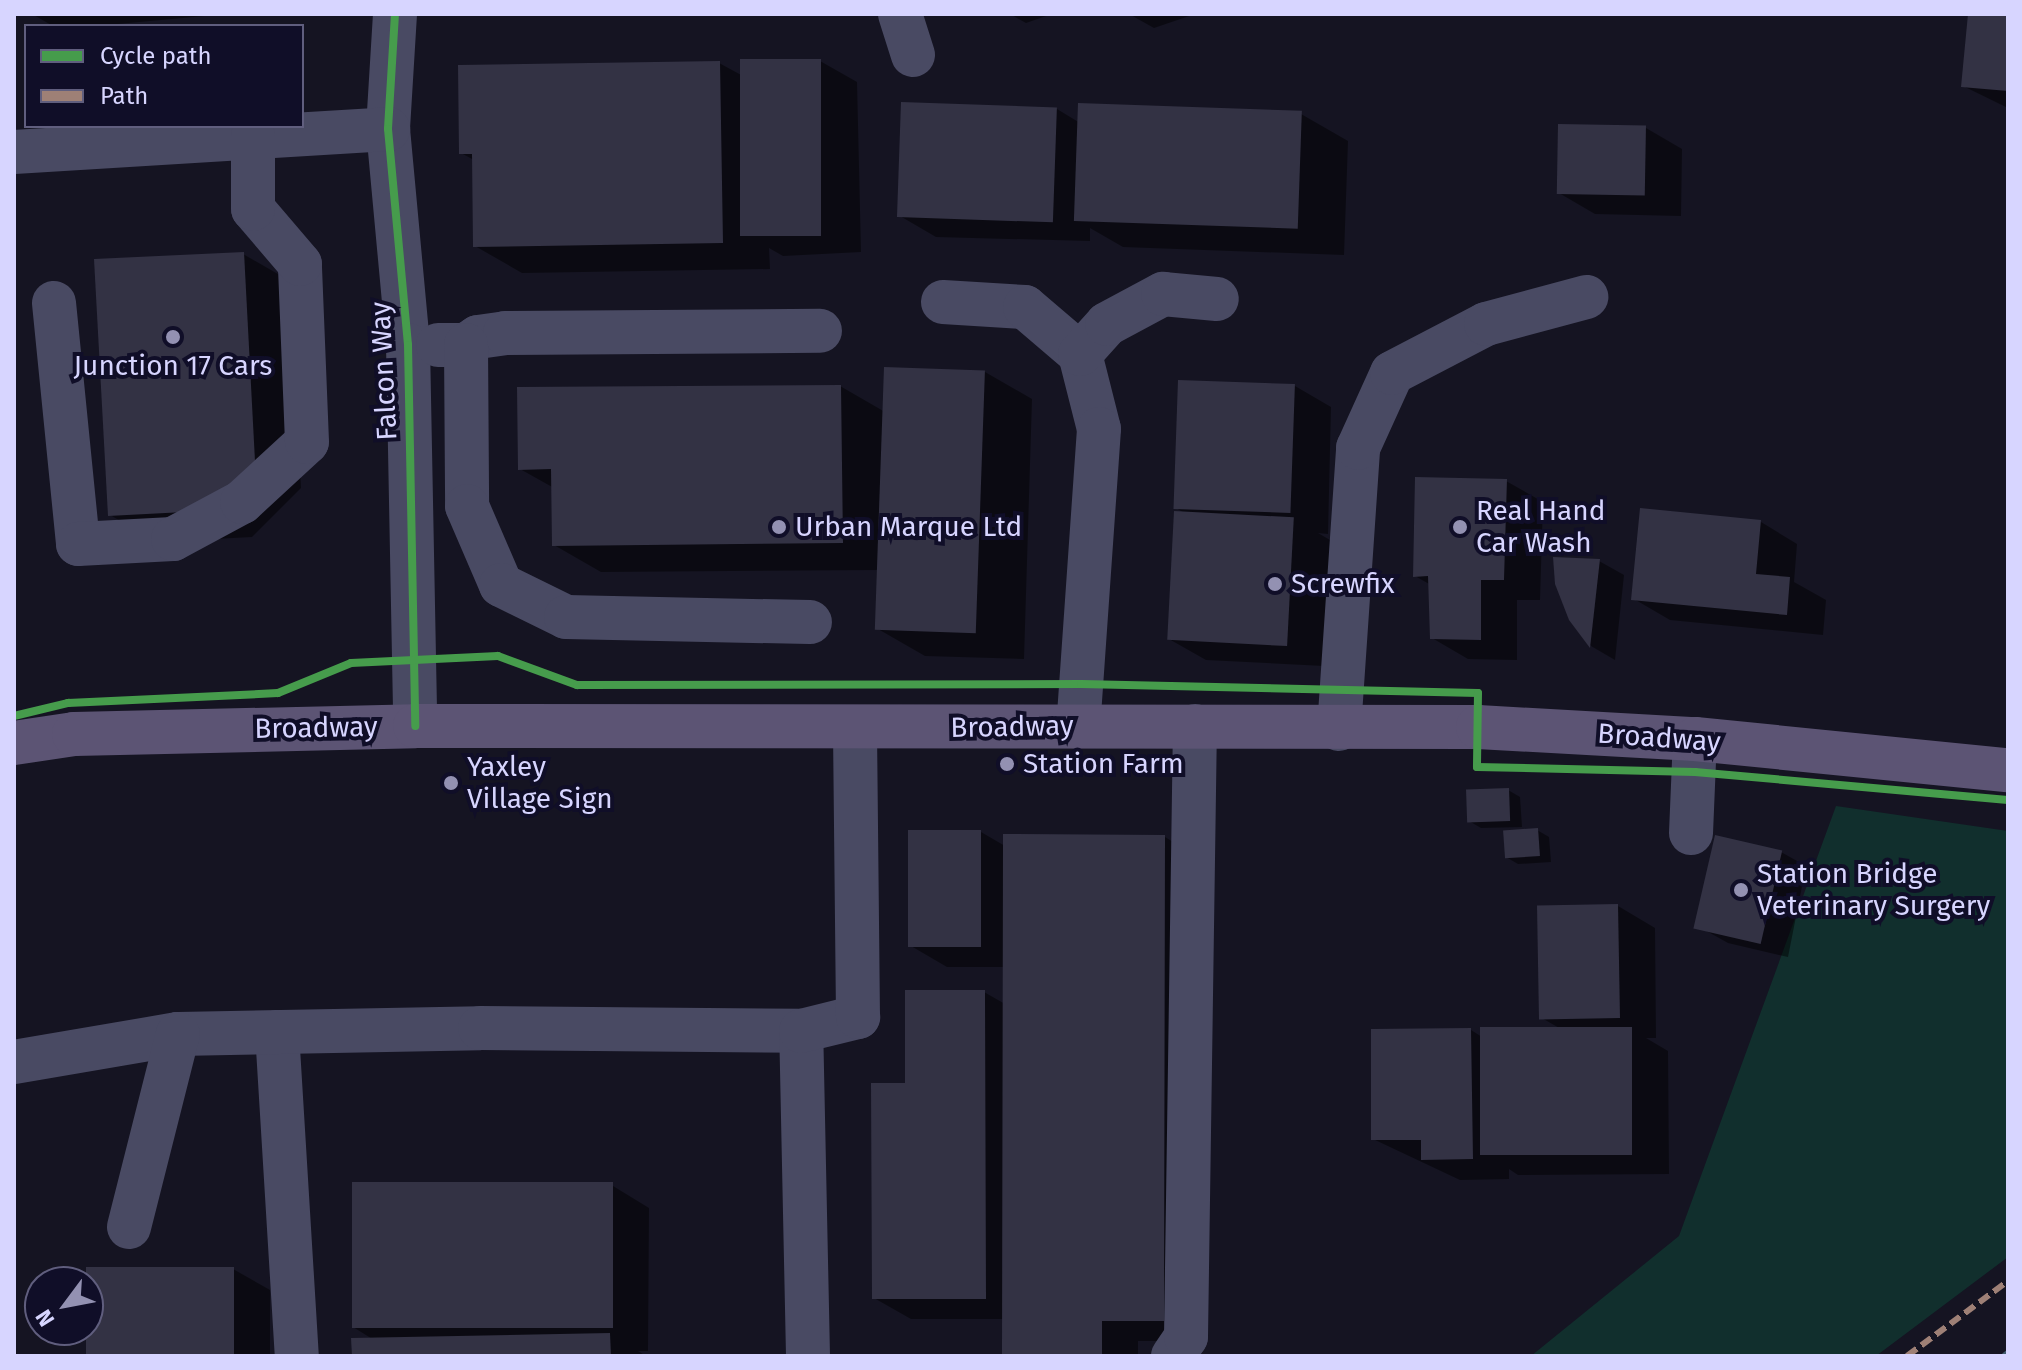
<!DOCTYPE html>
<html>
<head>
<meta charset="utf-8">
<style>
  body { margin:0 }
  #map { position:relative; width:2022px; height:1370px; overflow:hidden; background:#151422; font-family:"Fira Sans",sans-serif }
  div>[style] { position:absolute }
  .green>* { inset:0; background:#112f2d }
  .shadow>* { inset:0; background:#0007 }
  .building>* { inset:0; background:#333244; transform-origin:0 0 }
  .minor>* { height:44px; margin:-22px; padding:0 22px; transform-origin:22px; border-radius:22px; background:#494a63 }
  .major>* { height:44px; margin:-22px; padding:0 22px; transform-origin:22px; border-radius:22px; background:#5c5474 }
  .rail>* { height:6px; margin-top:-3px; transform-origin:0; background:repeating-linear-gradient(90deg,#415b6c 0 12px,transparent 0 22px) }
  .quiet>* { height:6px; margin-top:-3px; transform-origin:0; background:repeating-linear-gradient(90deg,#9e8076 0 12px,transparent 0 18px) }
  .cycleway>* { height:8px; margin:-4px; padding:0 4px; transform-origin:4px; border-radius:4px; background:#469c4c }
  .dots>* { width:22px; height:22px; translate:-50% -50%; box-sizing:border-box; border:4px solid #100e28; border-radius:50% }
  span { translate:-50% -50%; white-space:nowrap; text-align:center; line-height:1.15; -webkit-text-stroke:8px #100e28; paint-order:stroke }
  .poi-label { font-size:28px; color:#d7d5ff }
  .left { translate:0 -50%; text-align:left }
  .street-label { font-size:28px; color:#d7d5ff }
  .frame { position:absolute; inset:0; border:16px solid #d7d5ff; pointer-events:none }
  .legend { position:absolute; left:24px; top:24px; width:280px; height:104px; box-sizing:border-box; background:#100e28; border:2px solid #605e7e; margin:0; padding:10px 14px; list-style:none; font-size:24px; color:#d7d5ff }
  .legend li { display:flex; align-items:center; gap:16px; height:40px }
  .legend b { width:40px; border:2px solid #605e7e }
  .north { position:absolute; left:24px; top:1266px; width:80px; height:80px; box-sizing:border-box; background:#100e28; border:2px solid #605e7e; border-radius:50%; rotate:238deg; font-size:22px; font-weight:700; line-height:32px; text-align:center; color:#d7d5ff }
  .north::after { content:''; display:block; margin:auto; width:28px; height:36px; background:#9391b2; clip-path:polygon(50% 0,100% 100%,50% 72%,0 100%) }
</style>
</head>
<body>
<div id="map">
  <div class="green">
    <i style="clip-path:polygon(1836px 806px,2008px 831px,2008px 1257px,1876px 1356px,1531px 1356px,1679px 1236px)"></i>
  </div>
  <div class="shadow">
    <i style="clip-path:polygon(32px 14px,226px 14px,96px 26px,53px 26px)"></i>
    <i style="clip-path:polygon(1010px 14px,1052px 14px,1026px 23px)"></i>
    <i style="clip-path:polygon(1129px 14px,1195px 14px,1154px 28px)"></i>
    <i style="clip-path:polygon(1970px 14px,2008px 14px,2008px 108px,1963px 86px)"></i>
    <i style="clip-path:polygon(820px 61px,857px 82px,861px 252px,783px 256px,769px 248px,770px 269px,522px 273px,475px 246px,474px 160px,461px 153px,719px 63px,743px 76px)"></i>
    <i style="clip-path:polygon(1057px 109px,1080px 123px,1301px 114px,1348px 141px,1344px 255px,1123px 247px,1090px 228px,1090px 241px,936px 237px,900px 216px)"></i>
    <i style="clip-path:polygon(1646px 128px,1682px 149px,1681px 216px,1595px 214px,1559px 193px)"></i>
    <i style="clip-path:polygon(243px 254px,290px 281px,301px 488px,252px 537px,157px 542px,110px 515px)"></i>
    <i style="clip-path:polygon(985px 372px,1032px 399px,1024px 659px,925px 656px,878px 629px,880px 570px,601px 572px,554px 545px,554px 488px,520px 469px,840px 386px,885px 412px)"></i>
    <i style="clip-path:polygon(1295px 386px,1331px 407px,1328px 534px,1318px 533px,1330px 540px,1324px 666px,1206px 660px,1169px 639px,1186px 514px,1176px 508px)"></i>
    <i style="clip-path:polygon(1506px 481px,1543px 502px,1540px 600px,1517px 600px,1517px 660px,1468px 659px,1432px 638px,1431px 585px,1415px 576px)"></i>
    <i style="clip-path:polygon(1642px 511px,1761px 522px,1797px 544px,1794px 582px,1826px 600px,1823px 635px,1670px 620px,1634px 599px)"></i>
    <i style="clip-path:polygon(1599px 561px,1624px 575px,1615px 660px,1591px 646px,1571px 619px)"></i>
    <i style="clip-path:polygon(1508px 790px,1520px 797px,1522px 827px,1481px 828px,1469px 821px)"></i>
    <i style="clip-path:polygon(1537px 830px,1549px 837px,1551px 862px,1518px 864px,1506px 857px)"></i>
    <i style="clip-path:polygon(981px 832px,1005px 846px,1165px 837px,1201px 859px,1200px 1341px,1138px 1341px,1138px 1356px,1004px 1356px,1004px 1319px,911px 1319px,874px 1298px,907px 1085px,984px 992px,1005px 1004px,1005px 967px,947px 967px,911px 946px)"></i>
    <i style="clip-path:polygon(1781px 852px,1806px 866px,1788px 957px,1728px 943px,1703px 929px)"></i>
    <i style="clip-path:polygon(1618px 906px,1655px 928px,1656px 1038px,1646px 1038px,1668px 1051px,1669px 1174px,1518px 1175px,1509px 1169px,1509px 1179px,1460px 1180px,1373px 1139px,1471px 1030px,1482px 1037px,1561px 1029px,1540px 1017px)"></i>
    <i style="clip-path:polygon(613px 1186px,649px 1208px,648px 1351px,638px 1351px,646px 1356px,354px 1356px,374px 1340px,353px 1327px)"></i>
    <i style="clip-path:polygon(233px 1269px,270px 1290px,270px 1356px,89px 1356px)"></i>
  </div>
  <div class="building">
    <i style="clip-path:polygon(1968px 14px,2008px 14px,2008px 91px,1961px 87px)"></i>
    <i style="left:740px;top:59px;width:81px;height:177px"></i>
    <i style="clip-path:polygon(720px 61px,723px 243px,473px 247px,472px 154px,459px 154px,458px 65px)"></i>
    <i style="left:901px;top:102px;width:156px;height:115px;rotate:2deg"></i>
    <i style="left:1078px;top:103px;width:224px;height:118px;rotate:2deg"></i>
    <i style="left:1558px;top:124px;width:88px;height:70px;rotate:1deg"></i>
    <i style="clip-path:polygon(244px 252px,255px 461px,204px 511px,108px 516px,94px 259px)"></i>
    <i style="left:884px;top:367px;width:101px;height:263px;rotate:2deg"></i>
    <i style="left:1178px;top:380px;width:117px;height:129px;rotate:2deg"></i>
    <i style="clip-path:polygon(841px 385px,843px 543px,552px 546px,551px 469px,518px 470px,517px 387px)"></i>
    <i style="clip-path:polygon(1415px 477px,1507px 479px,1504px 580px,1481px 580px,1481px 640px,1430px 639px,1428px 576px,1413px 577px)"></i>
    <i style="clip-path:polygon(1640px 508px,1761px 520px,1756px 574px,1790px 577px,1787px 615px,1631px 600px)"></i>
    <i style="left:1174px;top:511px;width:120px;height:129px;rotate:3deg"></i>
    <i style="clip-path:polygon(1553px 557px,1600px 559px,1590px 648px,1569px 620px,1555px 584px)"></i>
    <i style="left:1509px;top:788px;width:33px;height:43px;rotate:88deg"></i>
    <i style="left:1538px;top:828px;width:28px;height:35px;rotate:86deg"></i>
    <i style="left:908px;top:830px;width:73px;height:117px"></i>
    <i style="clip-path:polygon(1003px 834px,1165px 835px,1164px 1321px,1102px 1321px,1102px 1356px,1002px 1356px)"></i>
    <i style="left:1715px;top:835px;width:69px;height:96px;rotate:13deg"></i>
    <i style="left:1618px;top:904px;width:114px;height:81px;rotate:89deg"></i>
    <i style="clip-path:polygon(905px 990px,985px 990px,986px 1299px,872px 1299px,871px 1083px,905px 1083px)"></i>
    <i style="left:1480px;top:1027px;width:152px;height:128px"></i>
    <i style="clip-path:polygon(1471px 1028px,1473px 1159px,1421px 1160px,1421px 1140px,1371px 1140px,1371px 1029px)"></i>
    <i style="left:352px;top:1182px;width:261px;height:146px"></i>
    <i style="left:234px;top:1267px;width:89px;height:148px;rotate:90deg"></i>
    <i style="clip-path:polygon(610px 1333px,611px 1356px,352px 1356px,351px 1338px)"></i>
  </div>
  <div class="minor">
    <i style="left:395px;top:14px;width:115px;rotate:93.5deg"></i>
    <i style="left:388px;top:129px;width:217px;rotate:84.7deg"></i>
    <i style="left:408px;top:345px;width:381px;rotate:88.9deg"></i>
    <i style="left:900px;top:14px;width:43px;rotate:72.4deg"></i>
    <i style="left:14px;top:152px;width:375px;rotate:-3.5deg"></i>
    <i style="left:943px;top:302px;width:82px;rotate:3.5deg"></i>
    <i style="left:1025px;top:307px;width:72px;rotate:40.5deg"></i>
    <i style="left:1080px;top:354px;width:77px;rotate:75.8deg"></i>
    <i style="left:1099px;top:429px;width:298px;rotate:94deg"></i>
    <i style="left:54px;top:303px;width:242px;rotate:84.3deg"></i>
    <i style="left:78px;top:544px;width:95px;rotate:-3deg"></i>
    <i style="left:173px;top:539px;width:78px;rotate:-28.2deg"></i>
    <i style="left:242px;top:502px;width:88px;rotate:-42.7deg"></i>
    <i style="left:307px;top:442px;width:178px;rotate:-92.3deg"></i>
    <i style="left:300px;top:264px;width:72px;rotate:-130.5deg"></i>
    <i style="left:253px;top:209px;width:73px;rotate:-90deg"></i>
    <i style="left:438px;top:345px;width:28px"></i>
    <i style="left:466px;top:345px;width:14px;rotate:-34deg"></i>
    <i style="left:478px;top:337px;width:27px;rotate:-8deg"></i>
    <i style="left:505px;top:333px;width:315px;rotate:-0.4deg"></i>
    <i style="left:466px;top:345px;width:161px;rotate:89.6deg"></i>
    <i style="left:467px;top:506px;width:86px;rotate:66.7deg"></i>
    <i style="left:501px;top:585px;width:72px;rotate:26.2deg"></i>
    <i style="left:566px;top:617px;width:244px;rotate:1.2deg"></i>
    <i style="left:1080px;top:354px;width:40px;rotate:-48deg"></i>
    <i style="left:1107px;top:324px;width:64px;rotate:-28.2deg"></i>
    <i style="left:1163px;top:294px;width:54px;rotate:5.3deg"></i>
    <i style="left:1339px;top:729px;width:282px;rotate:-86.1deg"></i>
    <i style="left:1358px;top:448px;width:82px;rotate:-65.6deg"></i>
    <i style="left:1392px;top:373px;width:106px;rotate:-27.5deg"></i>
    <i style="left:1486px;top:324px;width:104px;rotate:-15.1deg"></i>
    <i style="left:1691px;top:833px;width:94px;rotate:-87.6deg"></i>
    <i style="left:277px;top:1032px;width:325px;rotate:86.5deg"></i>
    <i style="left:14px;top:1062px;width:166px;rotate:-9.7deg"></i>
    <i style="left:178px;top:1034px;width:302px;rotate:-1.1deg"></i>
    <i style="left:480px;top:1028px;width:321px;rotate:0.5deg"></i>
    <i style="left:129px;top:1227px;width:199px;rotate:-75.8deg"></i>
    <i style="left:808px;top:1356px;width:325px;rotate:-91.2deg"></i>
    <i style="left:801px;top:1031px;width:59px;rotate:-13.8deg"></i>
    <i style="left:858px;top:1017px;width:289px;rotate:-90.6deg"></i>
    <i style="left:1173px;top:1356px;width:23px;rotate:-56deg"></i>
    <i style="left:1186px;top:1337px;width:611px;rotate:-89.16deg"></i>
  </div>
  <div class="major">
    <i style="left:14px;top:743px;width:61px;rotate:-8.5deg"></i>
    <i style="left:74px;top:734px;width:341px;rotate:-1.3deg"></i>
    <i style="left:415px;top:726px;width:1063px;rotate:0.05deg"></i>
    <i style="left:1478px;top:727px;width:217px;rotate:3.2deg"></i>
    <i style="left:1695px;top:739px;width:315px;rotate:5.7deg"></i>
  </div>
  <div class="rail">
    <i style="left:2004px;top:1356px;width:5px;rotate:-37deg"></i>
  </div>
  <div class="quiet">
    <i style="left:1907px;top:1356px;width:126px;rotate:-36.6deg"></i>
  </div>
  <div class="cycleway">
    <i style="left:395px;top:14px;width:115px;rotate:93.5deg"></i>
    <i style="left:388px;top:129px;width:217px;rotate:84.7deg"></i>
    <i style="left:408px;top:345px;width:381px;rotate:88.9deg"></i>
    <i style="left:14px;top:716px;width:56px;rotate:-13.5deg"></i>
    <i style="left:68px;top:703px;width:210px;rotate:-2.7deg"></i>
    <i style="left:278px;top:693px;width:79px;rotate:-22.3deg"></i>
    <i style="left:351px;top:663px;width:147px;rotate:-2.7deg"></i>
    <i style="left:498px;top:656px;width:84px;rotate:20.2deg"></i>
    <i style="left:577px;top:685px;width:504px;rotate:-0.11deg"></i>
    <i style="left:1081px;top:684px;width:397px;rotate:1.3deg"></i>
    <i style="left:1478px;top:693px;width:74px;rotate:90.8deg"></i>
    <i style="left:1477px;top:767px;width:218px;rotate:1.3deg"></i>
    <i style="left:1695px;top:772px;width:314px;rotate:5.1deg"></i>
  </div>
  <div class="dots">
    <i style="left:173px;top:337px;background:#9391b2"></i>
    <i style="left:779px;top:527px;background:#9391b2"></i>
    <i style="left:1460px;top:527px;background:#9391b2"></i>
    <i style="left:1275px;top:584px;background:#9391b2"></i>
    <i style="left:1007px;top:764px;background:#9391b2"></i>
    <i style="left:451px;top:783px;background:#9391b2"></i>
    <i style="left:1741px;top:890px;background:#9391b2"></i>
  </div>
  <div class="poi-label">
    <span style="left:173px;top:366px">Junction 17 Cars</span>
    <span class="left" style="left:1476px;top:527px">Real Hand<br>Car Wash</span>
    <span class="left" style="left:795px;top:527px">Urban Marque Ltd</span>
    <span class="left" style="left:1291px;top:584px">Screwfix</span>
    <span class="left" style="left:1023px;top:764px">Station Farm</span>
    <span class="left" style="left:467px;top:783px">Yaxley<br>Village Sign</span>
    <span class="left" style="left:1757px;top:890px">Station Bridge<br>Veterinary Surgery</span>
  </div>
  <div class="street-label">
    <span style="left:384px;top:371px;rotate:-93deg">Falcon Way</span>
    <span style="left:1012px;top:727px;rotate:-1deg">Broadway</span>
    <span style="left:316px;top:728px;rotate:-1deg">Broadway</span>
    <span style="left:1659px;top:738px;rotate:4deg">Broadway</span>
  </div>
  <div class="frame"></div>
  <ul class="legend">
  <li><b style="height:10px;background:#469c4c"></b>Cycle path</li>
  <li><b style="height:10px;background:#9e8076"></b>Path</li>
  </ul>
  <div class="north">N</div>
</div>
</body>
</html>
